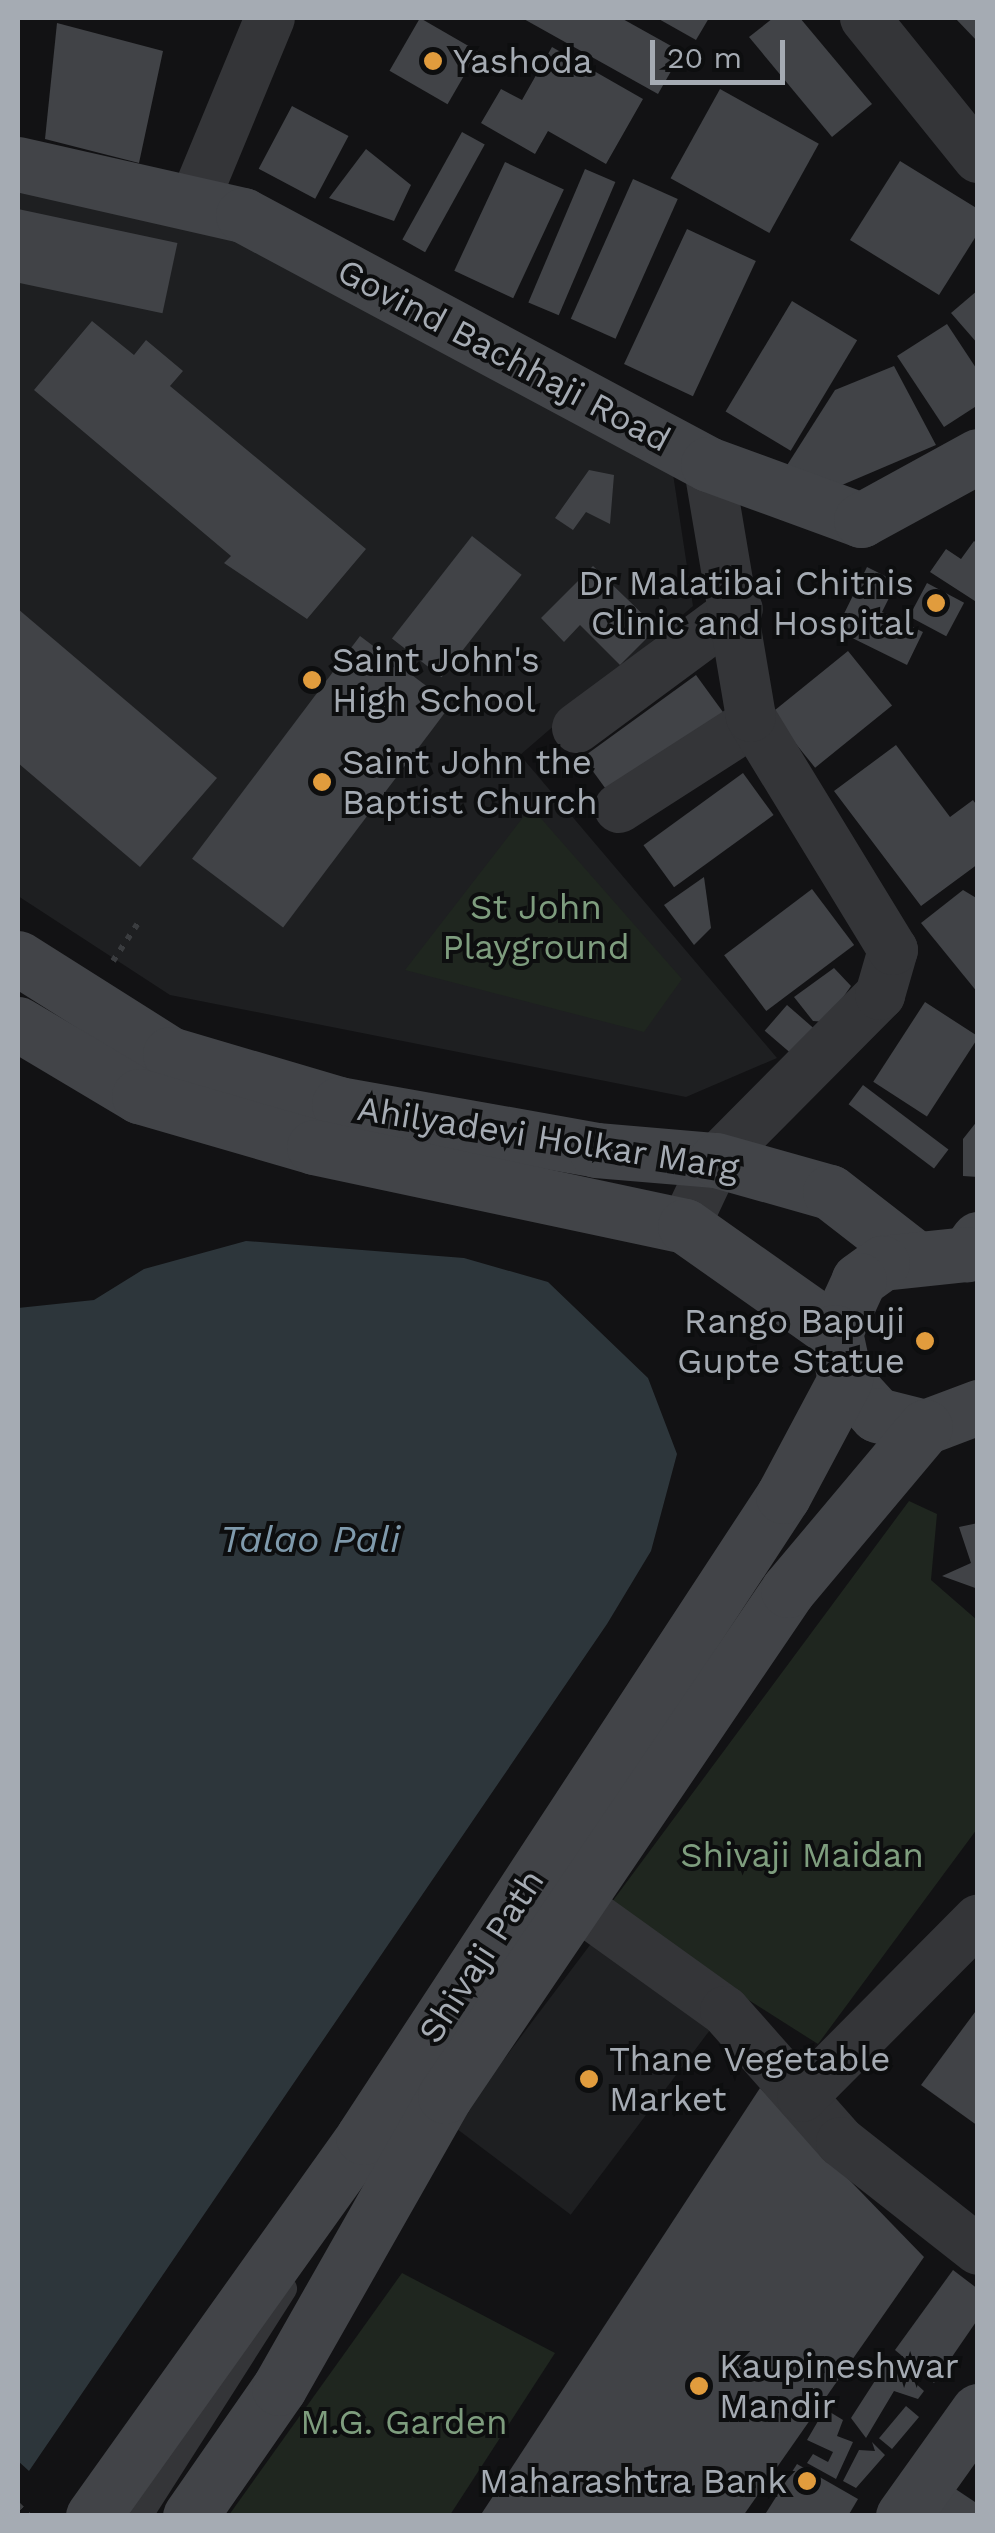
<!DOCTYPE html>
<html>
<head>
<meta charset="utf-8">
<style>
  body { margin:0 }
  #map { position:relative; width:995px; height:2533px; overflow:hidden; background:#121214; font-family:"Work Sans",sans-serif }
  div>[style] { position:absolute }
  .built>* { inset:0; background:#1e1f21; transform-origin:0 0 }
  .green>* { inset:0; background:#1f261f }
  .water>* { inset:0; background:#2d363b }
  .building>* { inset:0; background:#414347; transform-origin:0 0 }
  .path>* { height:6px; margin-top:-3px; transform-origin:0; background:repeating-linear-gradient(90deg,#3a3c3f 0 5px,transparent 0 13px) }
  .lane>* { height:25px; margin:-12.5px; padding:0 12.5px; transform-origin:12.5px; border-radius:12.5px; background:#343538 }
  .street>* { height:50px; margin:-25px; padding:0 25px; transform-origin:25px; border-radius:25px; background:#343538 }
  .secondary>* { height:55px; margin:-27.5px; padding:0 27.5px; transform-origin:27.5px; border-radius:27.5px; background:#424448 }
  .dots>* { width:28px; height:28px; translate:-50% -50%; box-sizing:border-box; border:5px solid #0d0e0f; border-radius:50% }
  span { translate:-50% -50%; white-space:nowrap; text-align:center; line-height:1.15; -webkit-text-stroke:8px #0d0e0f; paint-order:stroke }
  .poi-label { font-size:35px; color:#a5abb3 }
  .left { translate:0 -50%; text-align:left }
  .right { translate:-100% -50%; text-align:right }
  .street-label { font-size:35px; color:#a5abb3 }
  .park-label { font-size:35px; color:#7e9d7e }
  .water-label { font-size:38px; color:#7f9aac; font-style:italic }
  .frame { position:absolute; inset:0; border:20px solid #a5abb3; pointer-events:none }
  .scale { position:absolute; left:650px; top:40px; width:135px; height:45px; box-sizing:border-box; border:5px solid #a5abb3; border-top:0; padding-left:12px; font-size:30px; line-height:35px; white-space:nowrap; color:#a5abb3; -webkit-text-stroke:8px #0d0e0f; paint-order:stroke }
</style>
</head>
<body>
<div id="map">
  <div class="built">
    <i style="clip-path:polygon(18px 191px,224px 232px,673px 474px,693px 606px,520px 755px,777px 1058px,686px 1097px,170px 995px,18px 896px)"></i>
    <i style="left:596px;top:1937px;width:147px;height:237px;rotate:37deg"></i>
  </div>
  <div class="green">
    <i style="clip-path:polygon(531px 807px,682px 979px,644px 1032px,405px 970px)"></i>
    <i style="clip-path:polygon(909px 1501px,937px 1514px,931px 1580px,977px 1620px,977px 1829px,818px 2044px,606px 1910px)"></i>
    <i style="clip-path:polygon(402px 2273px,555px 2353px,450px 2515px,229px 2515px)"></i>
  </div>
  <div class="water">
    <i style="clip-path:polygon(246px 1241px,464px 1258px,548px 1282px,648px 1378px,677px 1454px,651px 1551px,607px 1624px,29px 2471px,18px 2461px,18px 1308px,94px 1300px,144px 1269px)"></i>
  </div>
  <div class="building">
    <i style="left:420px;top:18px;width:67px;height:61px;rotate:30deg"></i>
    <i style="clip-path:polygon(522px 18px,621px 18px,682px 52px,658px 94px)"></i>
    <i style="clip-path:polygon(657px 18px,709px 18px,696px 40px)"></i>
    <i style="clip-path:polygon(773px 18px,800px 18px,872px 104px,832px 137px,749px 37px)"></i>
    <i style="clip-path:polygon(955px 18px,978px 18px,978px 42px)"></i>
    <i style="clip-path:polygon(57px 23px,163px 51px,139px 163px,45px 139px)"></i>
    <i style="clip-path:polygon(552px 47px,643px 99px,606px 164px,548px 131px,535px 154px,481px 123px,501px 89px,522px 100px)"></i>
    <i style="left:720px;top:89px;width:113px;height:102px;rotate:29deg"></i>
    <i style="left:292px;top:106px;width:64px;height:71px;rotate:28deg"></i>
    <i style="left:462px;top:132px;width:26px;height:123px;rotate:29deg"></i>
    <i style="clip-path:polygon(366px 149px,411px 185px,394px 221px,329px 198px)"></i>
    <i style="clip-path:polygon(900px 161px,978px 209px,978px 233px,939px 295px,850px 240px)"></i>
    <i style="left:505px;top:162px;width:65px;height:120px;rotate:25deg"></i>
    <i style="left:585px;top:169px;width:33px;height:145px;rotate:23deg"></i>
    <i style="left:633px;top:179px;width:49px;height:153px;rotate:24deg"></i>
    <i style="left:18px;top:209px;width:163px;height:72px;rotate:12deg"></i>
    <i style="left:687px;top:229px;width:76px;height:149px;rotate:25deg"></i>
    <i style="clip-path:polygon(978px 290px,978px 344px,951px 313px)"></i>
    <i style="left:792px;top:301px;width:76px;height:129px;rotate:31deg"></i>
    <i style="clip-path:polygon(92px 321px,134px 355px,146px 340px,183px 371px,170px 386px,366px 549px,307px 619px,224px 563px,231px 556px,34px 390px)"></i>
    <i style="clip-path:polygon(947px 324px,978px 371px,978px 405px,944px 427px,897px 356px)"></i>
    <i style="clip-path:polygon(894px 366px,936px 445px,842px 485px,784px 470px,835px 390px)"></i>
    <i style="clip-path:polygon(589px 470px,614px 475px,610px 524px,586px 512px,573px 530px,555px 518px)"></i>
    <i style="left:472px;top:536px;width:63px;height:130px;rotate:38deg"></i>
    <i style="clip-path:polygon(974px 541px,978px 544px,978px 603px,930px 572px,946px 549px,961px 559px)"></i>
    <i style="clip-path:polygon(593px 566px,657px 628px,620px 665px,580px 625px,564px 642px,541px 618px)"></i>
    <i style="clip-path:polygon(867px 567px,897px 582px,882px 612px,923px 632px,907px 665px,836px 630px)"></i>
    <i style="left:927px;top:583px;width:42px;height:38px;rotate:28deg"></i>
    <i style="clip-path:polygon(18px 609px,217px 778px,140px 867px,18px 763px)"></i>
    <i style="left:360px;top:636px;width:114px;height:279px;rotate:37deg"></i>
    <i style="left:848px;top:651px;width:70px;height:99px;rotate:51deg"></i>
    <i style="left:696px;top:675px;width:52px;height:140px;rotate:54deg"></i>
    <i style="clip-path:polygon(896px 745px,950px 817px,973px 800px,978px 807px,978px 864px,921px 906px,834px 791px)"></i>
    <i style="left:743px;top:773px;width:52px;height:123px;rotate:54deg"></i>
    <i style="clip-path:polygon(704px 877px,711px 928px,694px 945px,664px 905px)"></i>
    <i style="left:812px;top:889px;width:70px;height:110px;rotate:53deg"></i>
    <i style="clip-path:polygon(963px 890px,978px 899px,978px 993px,921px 923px)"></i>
    <i style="clip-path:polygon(834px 968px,851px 986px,826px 1022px,813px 1021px,794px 997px)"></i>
    <i style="left:925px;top:1002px;width:64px;height:95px;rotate:33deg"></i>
    <i style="left:787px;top:1005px;width:35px;height:34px;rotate:41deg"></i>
    <i style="left:863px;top:1085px;width:107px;height:24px;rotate:37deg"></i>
    <i style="clip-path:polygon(978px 1120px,978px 1177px,963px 1176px,963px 1139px)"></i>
    <i style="clip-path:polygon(978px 1523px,978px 1589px,942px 1576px,971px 1563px,959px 1527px)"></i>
    <i style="clip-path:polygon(978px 2008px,978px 2126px,921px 2085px)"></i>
    <i style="clip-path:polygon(760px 2088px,924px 2257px,743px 2516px,480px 2516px)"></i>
    <i style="clip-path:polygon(953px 2270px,978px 2289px,978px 2319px,934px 2383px,895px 2350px)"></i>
    <i style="clip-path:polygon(889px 2359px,924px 2391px,918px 2399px,894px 2391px,866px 2438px,851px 2418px)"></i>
    <i style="left:906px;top:2406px;width:17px;height:42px;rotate:40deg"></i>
    <i style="clip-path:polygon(825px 2409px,843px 2420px,837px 2436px,853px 2442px,836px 2479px,807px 2463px,813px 2454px,828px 2462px,833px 2452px,807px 2440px)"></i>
    <i style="clip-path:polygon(872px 2442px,885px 2455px,856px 2488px,843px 2481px,859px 2450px,875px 2451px)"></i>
    <i style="clip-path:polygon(797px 2464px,858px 2499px,848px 2516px,764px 2516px)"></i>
    <i style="clip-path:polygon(942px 2480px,978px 2504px,978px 2516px,917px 2516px)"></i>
  </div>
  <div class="path">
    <i style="left:113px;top:961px;width:49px;rotate:-56.6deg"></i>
    <i style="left:18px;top:2505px;width:16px;rotate:45deg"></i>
  </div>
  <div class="lane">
    <i style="left:139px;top:2516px;width:270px;rotate:-57.5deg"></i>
  </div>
  <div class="street">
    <i style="left:865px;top:18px;width:180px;rotate:51.1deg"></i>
    <i style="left:193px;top:204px;width:201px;rotate:-67.5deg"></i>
    <i style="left:577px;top:728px;width:200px;rotate:-36.5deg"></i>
    <i style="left:619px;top:808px;width:159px;rotate:-32.7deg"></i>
    <i style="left:685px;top:1226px;width:73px;rotate:-64.8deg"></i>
    <i style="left:716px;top:1160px;width:233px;rotate:-45.2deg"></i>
    <i style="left:880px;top:995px;width:47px;rotate:-73.9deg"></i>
    <i style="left:893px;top:950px;width:273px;rotate:-121.4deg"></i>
    <i style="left:751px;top:717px;width:257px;rotate:-99.6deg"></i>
    <i style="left:576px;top:1904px;width:183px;rotate:35.7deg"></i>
    <i style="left:725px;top:2011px;width:175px;rotate:48.5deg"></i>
    <i style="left:841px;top:2142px;width:174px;rotate:38.2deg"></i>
    <i style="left:802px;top:2097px;width:250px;rotate:-45.2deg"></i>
  </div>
  <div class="secondary">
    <i style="left:18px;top:164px;width:231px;rotate:12.8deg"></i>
    <i style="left:243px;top:215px;width:527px;rotate:28.17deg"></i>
    <i style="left:708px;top:464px;width:163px;rotate:20.1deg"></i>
    <i style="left:861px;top:520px;width:133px;rotate:-28.7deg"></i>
    <i style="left:18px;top:958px;width:180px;rotate:32.3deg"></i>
    <i style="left:170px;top:1054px;width:176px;rotate:16.5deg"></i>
    <i style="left:339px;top:1104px;width:261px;rotate:10.1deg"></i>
    <i style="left:596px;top:1150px;width:120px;rotate:4.8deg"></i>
    <i style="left:716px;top:1160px;width:118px;rotate:15.7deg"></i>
    <i style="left:830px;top:1192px;width:101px;rotate:37.8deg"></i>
    <i style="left:18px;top:1024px;width:141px;rotate:30.8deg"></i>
    <i style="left:139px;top:1096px;width:182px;rotate:16.2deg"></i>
    <i style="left:314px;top:1147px;width:379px;rotate:12deg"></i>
    <i style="left:685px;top:1226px;width:184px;rotate:35.2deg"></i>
    <i style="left:978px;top:1239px;width:19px;rotate:126deg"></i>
    <i style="left:967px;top:1254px;width:85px;rotate:174deg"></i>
    <i style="left:882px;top:1263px;width:29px;rotate:144deg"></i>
    <i style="left:859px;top:1280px;width:57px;rotate:114.8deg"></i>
    <i style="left:835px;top:1332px;width:49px;rotate:78.2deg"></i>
    <i style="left:845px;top:1380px;width:47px;rotate:47.6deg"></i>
    <i style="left:877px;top:1415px;width:49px;rotate:14deg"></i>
    <i style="left:925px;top:1427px;width:57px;rotate:-20.7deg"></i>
    <i style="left:93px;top:2516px;width:465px;rotate:-54.5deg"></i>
    <i style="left:363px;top:2137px;width:766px;rotate:-56.77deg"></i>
    <i style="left:783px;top:1496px;width:132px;rotate:-61.9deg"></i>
    <i style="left:190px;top:2516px;width:156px;rotate:-55.2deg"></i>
    <i style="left:279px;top:2388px;width:336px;rotate:-60.4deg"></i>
    <i style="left:445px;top:2096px;width:611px;rotate:-55.87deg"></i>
    <i style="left:788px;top:1590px;width:213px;rotate:-50deg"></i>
    <i style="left:903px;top:2516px;width:129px;rotate:-54.5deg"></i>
  </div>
  <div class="dots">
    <i style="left:433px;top:61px;background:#e19c3d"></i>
    <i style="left:936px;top:603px;background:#e19c3d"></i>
    <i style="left:312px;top:680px;background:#e19c3d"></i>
    <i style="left:322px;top:782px;background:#e19c3d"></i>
    <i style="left:925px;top:1341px;background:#e19c3d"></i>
    <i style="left:589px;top:2079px;background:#e19c3d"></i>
    <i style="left:699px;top:2386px;background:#e19c3d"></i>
    <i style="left:807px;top:2481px;background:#e19c3d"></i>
  </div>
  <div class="poi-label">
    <span class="left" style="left:453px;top:61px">Yashoda</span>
    <span class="right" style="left:914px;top:603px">Dr Malatibai Chitnis<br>Clinic and Hospital</span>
    <span class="left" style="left:332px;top:680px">Saint John's<br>High School</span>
    <span class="left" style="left:342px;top:782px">Saint John the<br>Baptist Church</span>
    <span class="right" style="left:905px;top:1341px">Rango Bapuji<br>Gupte Statue</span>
    <span class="left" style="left:609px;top:2079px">Thane Vegetable<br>Market</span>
    <span class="left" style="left:719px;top:2386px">Kaupineshwar<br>Mandir</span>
    <span class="right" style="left:787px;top:2481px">Maharashtra Bank</span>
  </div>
  <div class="street-label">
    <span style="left:504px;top:355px;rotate:28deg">Govind Bachhaji Road</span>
    <span style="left:548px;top:1138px;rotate:9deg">Ahilyadevi Holkar Marg</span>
    <span style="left:481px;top:1956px;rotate:-57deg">Shivaji Path</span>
  </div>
  <div class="park-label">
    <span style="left:536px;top:927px">St John<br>Playground</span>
    <span style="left:802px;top:1855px">Shivaji Maidan</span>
    <span style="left:404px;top:2422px">M.G. Garden</span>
  </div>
  <div class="water-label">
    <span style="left:310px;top:1540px">Talao Pali</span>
  </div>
  <div class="frame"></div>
  <div class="scale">20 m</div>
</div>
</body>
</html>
